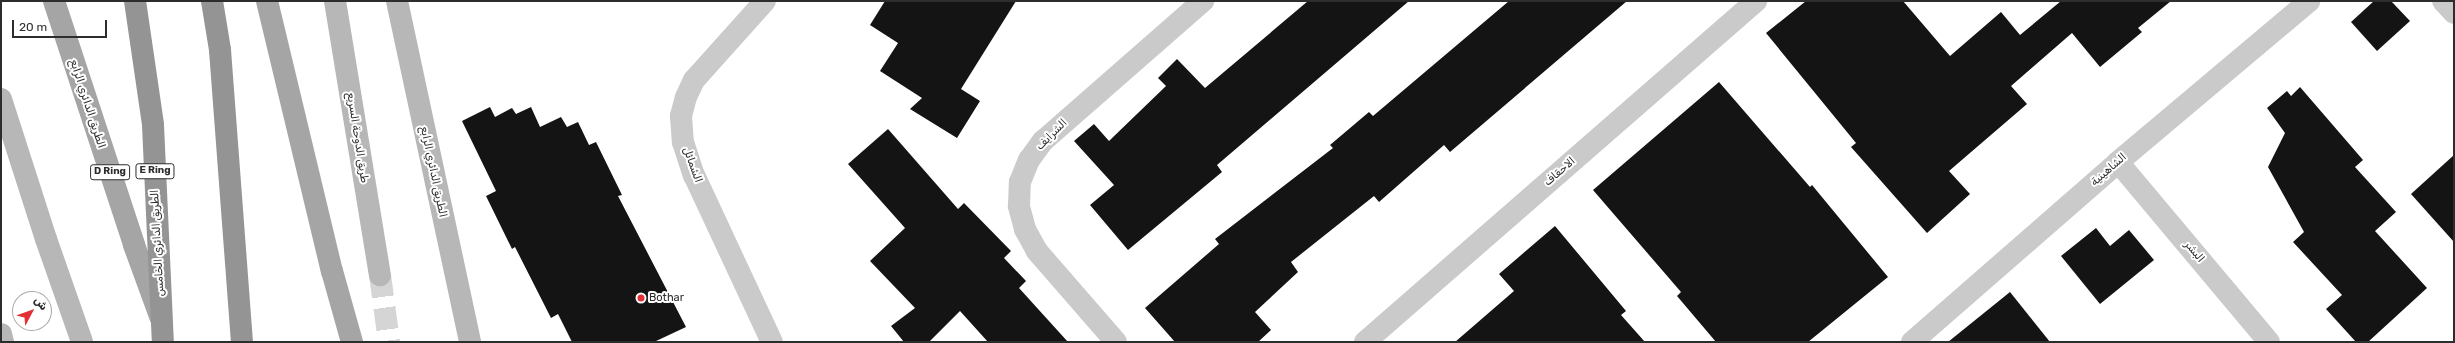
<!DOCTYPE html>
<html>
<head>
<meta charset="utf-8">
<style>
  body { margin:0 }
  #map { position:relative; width:2455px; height:343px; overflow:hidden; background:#fff; font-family:Rubik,Cairo,sans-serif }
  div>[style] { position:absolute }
  .building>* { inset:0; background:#141414 }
  .secondary-tunnel>* { height:22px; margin-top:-11px; transform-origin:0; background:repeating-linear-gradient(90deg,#d5d5d5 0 22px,transparent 0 33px) }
  .street>* { height:22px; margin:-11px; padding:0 11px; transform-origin:11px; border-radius:11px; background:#cacaca }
  .secondary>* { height:22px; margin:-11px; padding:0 11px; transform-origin:11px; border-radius:11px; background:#b7b7b7 }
  .primary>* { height:22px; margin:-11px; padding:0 11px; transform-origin:11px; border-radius:11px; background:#a5a5a5 }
  .highway>* { height:22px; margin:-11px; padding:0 11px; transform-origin:11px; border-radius:11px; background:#949494 }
  .dots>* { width:11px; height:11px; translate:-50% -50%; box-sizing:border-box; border:2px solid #fff; border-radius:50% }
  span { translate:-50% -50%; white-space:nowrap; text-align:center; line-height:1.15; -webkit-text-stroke:4px #fff; paint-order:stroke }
  .shield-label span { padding:1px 3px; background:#fff; border:1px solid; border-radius:3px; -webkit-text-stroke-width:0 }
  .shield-label { font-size:10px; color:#2d2d2d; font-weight:700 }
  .street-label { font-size:11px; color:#2d2d2d }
  .poi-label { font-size:11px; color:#2d2d2d }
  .left { translate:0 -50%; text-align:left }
  .frame { position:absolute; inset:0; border:2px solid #2d2d2d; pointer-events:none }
  .north { position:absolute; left:12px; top:291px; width:40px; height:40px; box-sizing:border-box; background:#fff; border:1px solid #ababab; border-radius:50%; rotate:49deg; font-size:11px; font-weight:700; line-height:16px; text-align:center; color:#2d2d2d }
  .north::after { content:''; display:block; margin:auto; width:14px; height:18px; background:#e42f34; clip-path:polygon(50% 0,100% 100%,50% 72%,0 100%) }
  .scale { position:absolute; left:12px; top:20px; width:95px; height:18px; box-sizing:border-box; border:2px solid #2d2d2d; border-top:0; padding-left:5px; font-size:12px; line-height:14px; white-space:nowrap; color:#2d2d2d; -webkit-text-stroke:3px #fff; paint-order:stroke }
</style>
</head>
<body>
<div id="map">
  <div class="building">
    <i style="clip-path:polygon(885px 1px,1016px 1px,961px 89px,980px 101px,957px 138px,910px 109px,922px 98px,880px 71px,898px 43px,870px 25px)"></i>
    <i style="clip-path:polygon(1308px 1px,1409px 1px,1217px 165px,1222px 172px,1128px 250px,1090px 205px,1114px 185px,1074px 141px,1094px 124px,1109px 141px,1166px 86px,1158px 78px,1177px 59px,1205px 88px)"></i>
    <i style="clip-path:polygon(1509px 1px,1627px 1px,1450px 152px,1444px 145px,1379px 202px,1374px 196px,1291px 262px,1298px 272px,1255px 312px,1271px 330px,1258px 342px,1175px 342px,1145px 308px,1219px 244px,1215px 239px,1333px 148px,1330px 145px,1369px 112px,1373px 116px)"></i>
    <i style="clip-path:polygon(1806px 1px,1903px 1px,1950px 56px,2001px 12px,2020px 35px,2061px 1px,2171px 1px,2138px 28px,2142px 32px,2100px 67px,2072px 33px,2011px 86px,2027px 104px,1949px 171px,1970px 194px,1927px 233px,1851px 147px,1856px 143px,1766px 33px)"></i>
    <i style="clip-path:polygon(2374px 1px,2391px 1px,2410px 21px,2377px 51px,2351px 22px)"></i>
    <i style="clip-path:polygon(1719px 82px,1810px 187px,1812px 185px,1888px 277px,1808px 342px,1716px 342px,1677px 296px,1681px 292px,1593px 190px)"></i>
    <i style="clip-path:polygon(2300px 87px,2363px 160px,2355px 167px,2396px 212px,2375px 231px,2427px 288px,2368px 342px,2356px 342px,2326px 309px,2342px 295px,2293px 242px,2304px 232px,2268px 167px,2285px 133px,2267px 108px,2287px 91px,2291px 96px)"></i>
    <i style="clip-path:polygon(490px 107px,495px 117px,512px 108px,516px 114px,531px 107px,540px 127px,561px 117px,567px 127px,578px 122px,589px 145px,596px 142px,622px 195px,618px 196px,686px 327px,654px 342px,572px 342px,558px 314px,551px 318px,515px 247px,512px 249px,486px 196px,496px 191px,462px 121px)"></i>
    <i style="clip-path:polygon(888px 129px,958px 209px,964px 203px,1011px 251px,1004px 258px,1026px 281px,1019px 288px,1068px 342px,988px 342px,960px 311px,929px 342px,904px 342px,891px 326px,915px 308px,870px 261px,905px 228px,848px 164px)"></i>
    <i style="clip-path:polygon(2454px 155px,2454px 242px,2411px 194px)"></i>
    <i style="clip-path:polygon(1555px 226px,1626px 311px,1621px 315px,1645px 342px,1455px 342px,1514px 291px,1499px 274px)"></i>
    <i style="clip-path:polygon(2096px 228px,2110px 246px,2129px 230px,2154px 260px,2100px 304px,2061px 256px)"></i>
    <i style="clip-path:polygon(2010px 292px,2050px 342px,1948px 342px)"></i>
  </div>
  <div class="secondary-tunnel">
    <i style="left:380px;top:275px;width:68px;rotate:82.3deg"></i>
  </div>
  <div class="street">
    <i style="left:765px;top:1px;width:106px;rotate:131.9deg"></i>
    <i style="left:694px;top:80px;width:19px;rotate:115deg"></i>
    <i style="left:686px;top:97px;width:20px;rotate:105deg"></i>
    <i style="left:681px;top:116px;width:26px;rotate:86deg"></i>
    <i style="left:683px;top:142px;width:35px;rotate:72deg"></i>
    <i style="left:694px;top:175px;width:184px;rotate:65deg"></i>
    <i style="left:2443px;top:1px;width:16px;rotate:47deg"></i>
    <i style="left:2118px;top:162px;width:235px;rotate:50deg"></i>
    <i style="left:1116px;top:342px;width:121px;rotate:-131deg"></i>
    <i style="left:1037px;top:251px;width:25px;rotate:-119deg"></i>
    <i style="left:1025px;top:229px;width:24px;rotate:-105deg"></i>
    <i style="left:1019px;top:206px;width:24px;rotate:-88deg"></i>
    <i style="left:1020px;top:182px;width:24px;rotate:-68deg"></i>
    <i style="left:1029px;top:160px;width:24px;rotate:-54deg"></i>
    <i style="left:1043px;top:141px;width:213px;rotate:-41.2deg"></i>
    <i style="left:1365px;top:342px;width:519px;rotate:-41.09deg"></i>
    <i style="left:1912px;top:342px;width:274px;rotate:-41.1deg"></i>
    <i style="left:2118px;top:162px;width:250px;rotate:-40.1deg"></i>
  </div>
  <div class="secondary">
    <i style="left:335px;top:1px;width:278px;rotate:80.7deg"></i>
    <i style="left:397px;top:1px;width:349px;rotate:77.9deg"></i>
    <i style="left:1px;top:99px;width:147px;rotate:72.2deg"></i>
    <i style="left:46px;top:239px;width:109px;rotate:70.7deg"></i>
    <i style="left:1px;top:334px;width:8px;rotate:76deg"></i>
  </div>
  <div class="primary">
    <i style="left:54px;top:1px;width:257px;rotate:71.8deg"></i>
    <i style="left:134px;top:245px;width:76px;rotate:69.9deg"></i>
    <i style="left:267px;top:1px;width:278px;rotate:76.5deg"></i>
    <i style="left:332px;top:271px;width:74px;rotate:74.3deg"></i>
  </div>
  <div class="highway">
    <i style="left:135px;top:1px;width:125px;rotate:81.7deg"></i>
    <i style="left:153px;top:125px;width:217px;rotate:87.4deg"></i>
    <i style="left:212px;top:1px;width:50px;rotate:80.7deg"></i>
    <i style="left:220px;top:50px;width:293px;rotate:85.7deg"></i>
  </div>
  <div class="dots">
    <i style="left:641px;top:298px;background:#e42f34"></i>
  </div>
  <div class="shield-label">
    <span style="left:155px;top:171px">E Ring</span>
    <span style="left:110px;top:172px">D Ring</span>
  </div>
  <div class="street-label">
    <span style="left:87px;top:104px;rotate:72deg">الطريق الدائري الرابع</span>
    <span style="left:1052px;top:135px;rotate:-45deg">الشرايف</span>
    <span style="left:357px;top:138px;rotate:81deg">طريق الدوحة السريع</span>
    <span style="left:692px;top:165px;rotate:70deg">الشمائل</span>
    <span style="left:2109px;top:170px;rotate:-41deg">الشاهينية</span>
    <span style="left:433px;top:172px;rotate:78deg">الطريق الدائري الرابع</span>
    <span style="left:1560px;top:172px;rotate:-41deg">الاحقاف</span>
    <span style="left:158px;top:243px;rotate:-93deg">الطريق الدائري الخامس</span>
    <span style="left:2194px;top:252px;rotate:50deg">البشر</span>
  </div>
  <div class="poi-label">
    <span class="left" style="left:649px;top:298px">Bothar</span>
  </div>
  <div class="frame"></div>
  <div class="north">ش</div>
  <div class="scale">20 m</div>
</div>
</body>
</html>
